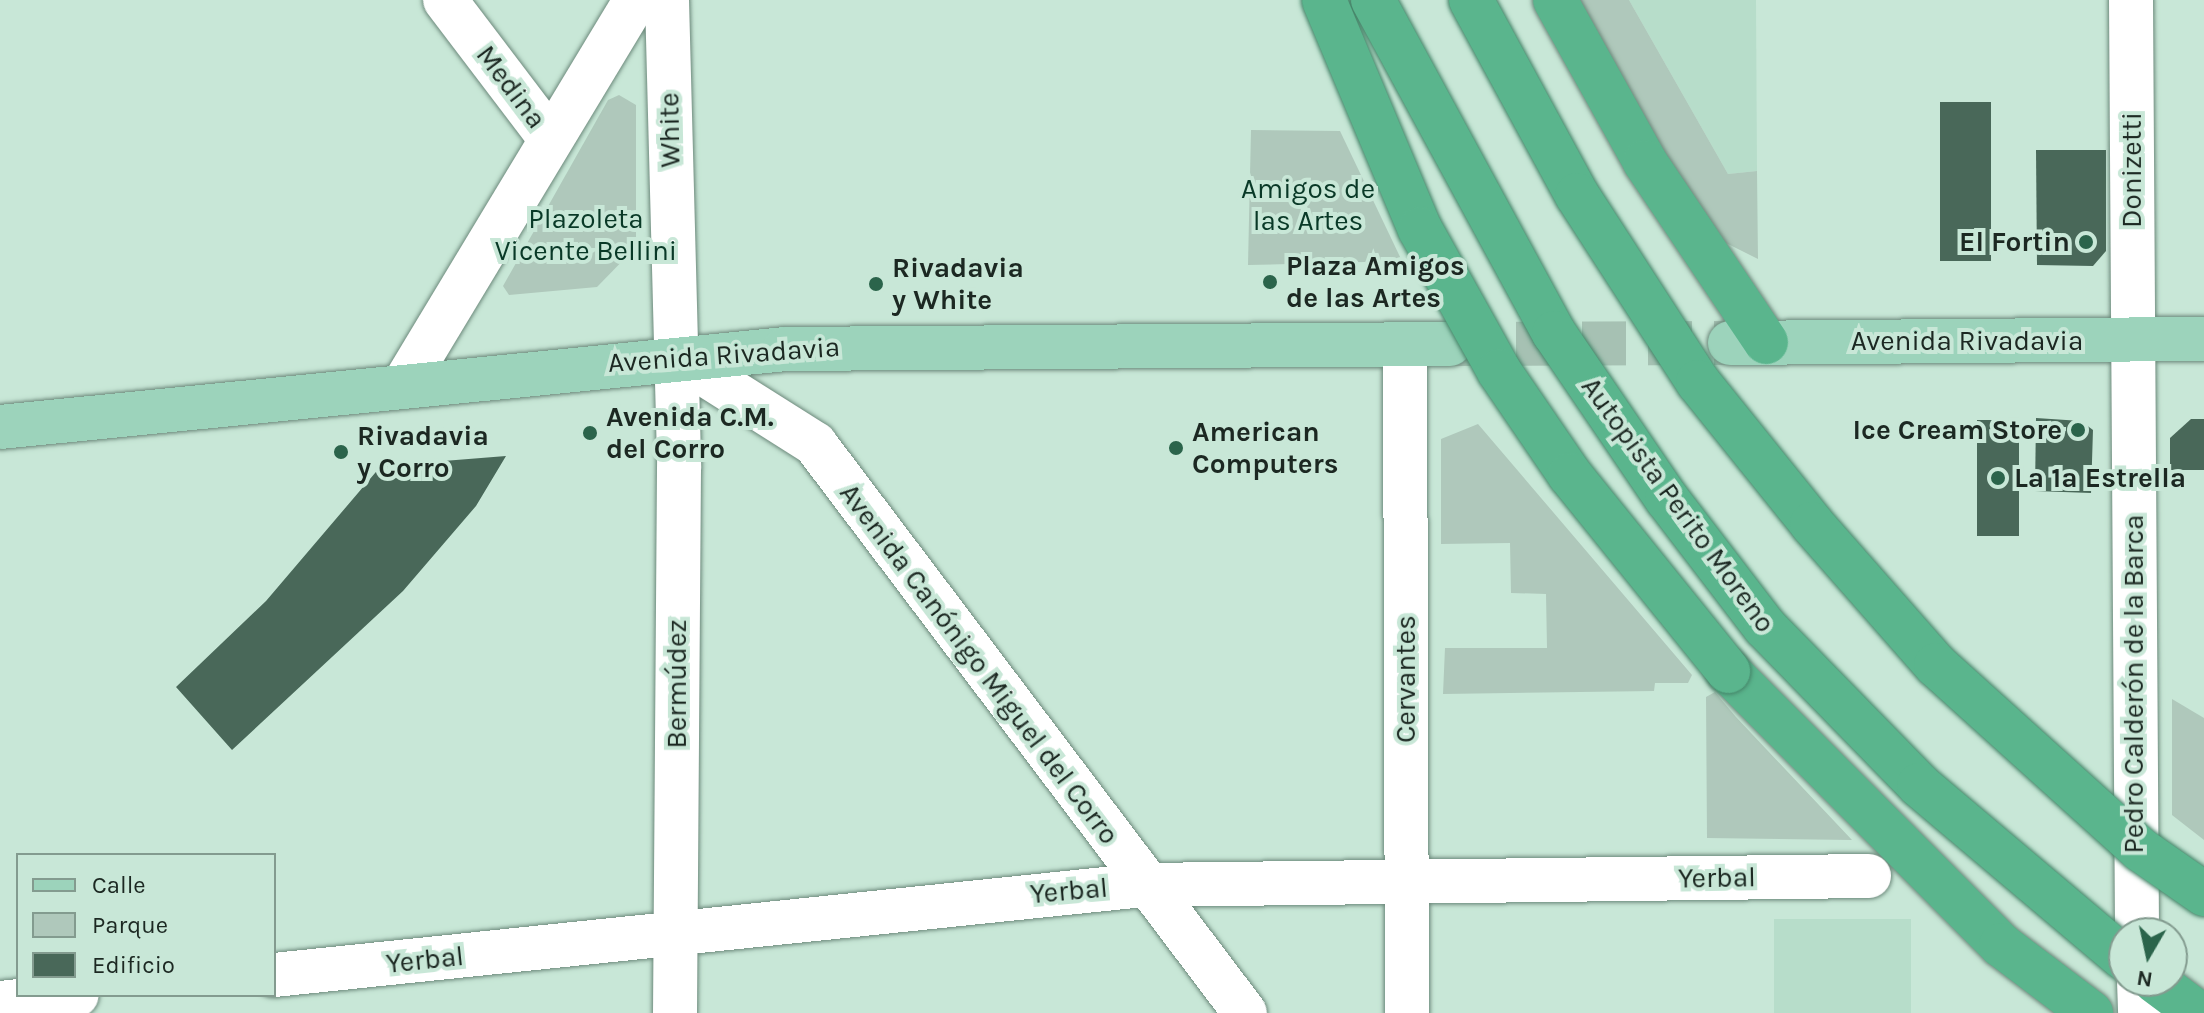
<!DOCTYPE html>
<html>
<head>
<meta charset="utf-8">
<style>
  body { margin:0 }
  #map { position:relative; width:2204px; height:1013px; overflow:hidden; background:#c8e7d7; font-family:Karla,sans-serif }
  div>[style] { position:absolute }
  .built>* { inset:0; background:#b7ddca; transform-origin:0 0 }
  .green>* { inset:0; background:#afc8bb }
  .building>* { inset:0; background:#496859; transform-origin:0 0 }
  .major-tunnel>* { height:44px; margin-top:-22px; transform-origin:0; background:repeating-linear-gradient(90deg,#a6c1b3 0 44px,transparent 0 66px) }
  .roads { filter:drop-shadow(0 0 2px #6c897b) drop-shadow(0 0 2px #6c897b) }
  .minor>* { height:44px; margin:-22px; padding:0 22px; transform-origin:22px; border-radius:22px; background:#fff }
  .major>* { height:44px; margin:-22px; padding:0 22px; transform-origin:22px; border-radius:22px; background:#9cd3bb }
  .highway>* { height:44px; margin:-22px; padding:0 22px; transform-origin:22px; border-radius:22px; background:#5ab58d }
  .bridges { filter:drop-shadow(0 0 2px #448468) drop-shadow(0 0 2px #448468) }
  .highway-bridge>* { height:44px; margin:-22px; padding:0 22px; transform-origin:22px; border-radius:22px; background:#5ab58d }
  .dots>* { width:22px; height:22px; translate:-50% -50%; box-sizing:border-box; border:4px solid #c8e7d7; border-radius:50% }
  span { translate:-50% -50%; white-space:nowrap; text-align:center; line-height:1.15; -webkit-text-stroke:8px #c8e7d7; paint-order:stroke }
  .street-label { font-size:28px; color:#1c2822 }
  .park-label { font-size:28px; color:#093927 }
  .poi-label { font-size:28px; color:#1c2822; font-weight:700 }
  .right { translate:-100% -50%; text-align:right }
  .left { translate:0 -50%; text-align:left }
  .legend { position:absolute; left:16px; top:853px; width:260px; height:144px; box-sizing:border-box; background:#c8e7d7; border:2px solid #839b8f; margin:0; padding:10px 14px; list-style:none; font-size:24px; color:#1c2822 }
  .legend li { display:flex; align-items:center; gap:16px; height:40px }
  .legend b { width:40px; border:2px solid #839b8f }
  .north { position:absolute; left:2108px; top:917px; width:80px; height:80px; box-sizing:border-box; background:#c8e7d7; border:2px solid #839b8f; border-radius:50%; rotate:189deg; font-size:22px; font-weight:700; line-height:32px; text-align:center; color:#1c2822 }
  .north::after { content:''; display:block; margin:auto; width:28px; height:36px; background:#2b644b; clip-path:polygon(50% 0,100% 100%,50% 72%,0 100%) }
</style>
</head>
<body>
<div id="map">
  <div class="built">
    <i style="clip-path:polygon(1629px 0,1756px 0,1757px 171px,1728px 174px)"></i>
    <i style="left:1774px;top:919px;width:137px;height:94px"></i>
  </div>
  <div class="green">
    <i style="clip-path:polygon(1577px 0,1629px 0,1728px 174px,1757px 171px,1758px 259px,1724px 242px,1678px 179px)"></i>
    <i style="clip-path:polygon(619px 95px,636px 105px,636px 247px,597px 287px,509px 295px,503px 286px,608px 100px)"></i>
    <i style="clip-path:polygon(1251px 130px,1340px 131px,1402px 261px,1248px 265px)"></i>
    <i style="clip-path:polygon(1478px 424px,1692px 675px,1688px 683px,1655px 683px,1654px 691px,1443px 694px,1445px 648px,1547px 648px,1546px 594px,1511px 593px,1510px 543px,1441px 544px,1441px 439px)"></i>
    <i style="clip-path:polygon(1715px 692px,1736px 717px,1852px 840px,1707px 838px,1706px 697px)"></i>
    <i style="clip-path:polygon(2172px 699px,2204px 718px,2204px 840px,2172px 815px)"></i>
  </div>
  <div class="building">
    <i style="left:1940px;top:102px;width:51px;height:159px"></i>
    <i style="clip-path:polygon(2036px 150px,2106px 150px,2106px 251px,2093px 266px,2037px 265px)"></i>
    <i style="clip-path:polygon(2036px 418px,2081px 421px,2093px 430px,2091px 493px,2035px 491px)"></i>
    <i style="clip-path:polygon(2191px 419px,2204px 419px,2204px 470px,2170px 470px,2170px 438px)"></i>
    <i style="left:1977px;top:420px;width:42px;height:116px"></i>
    <i style="clip-path:polygon(506px 456px,476px 506px,403px 591px,232px 750px,176px 687px,266px 601px,381px 466px)"></i>
  </div>
  <div class="major-tunnel">
    <i style="left:1450px;top:344px;width:280px;rotate:-0.2deg"></i>
  </div>
  <div class="roads">
    <div class="minor">
      <i style="left:445px;top:0;width:172px;rotate:52.8deg"></i>
      <i style="left:667px;top:0;width:468px;rotate:88.5deg"></i>
      <i style="left:679px;top:468px;width:545px;rotate:90.42deg"></i>
      <i style="left:2131px;top:0;width:933px;rotate:89.63deg"></i>
      <i style="left:1405px;top:344px;width:669px;rotate:89.83deg"></i>
      <i style="left:676px;top:356px;width:165px;rotate:32.3deg"></i>
      <i style="left:815px;top:444px;width:713px;rotate:52.92deg"></i>
      <i style="left:404px;top:384px;width:449px;rotate:-58.9deg"></i>
      <i style="left:274px;top:975px;width:874px;rotate:-5.91deg"></i>
      <i style="left:1143px;top:885px;width:726px;rotate:-0.71deg"></i>
      <i style="left:2139px;top:981px;width:32px;rotate:88deg"></i>
      <i style="left:0;top:1003px;width:77px;rotate:-5.9deg"></i>
    </div>
    <div class="major">
      <i style="left:1730px;top:343px;width:474px;rotate:-0.5deg"></i>
      <i style="left:0;top:427px;width:789px;rotate:-5.67deg"></i>
      <i style="left:785px;top:349px;width:665px;rotate:-0.43deg"></i>
    </div>
    <div class="highway">
      <i style="left:1555px;top:0;width:185px;rotate:60.9deg"></i>
      <i style="left:1645px;top:162px;width:217px;rotate:56.1deg"></i>
      <i style="left:1728px;top:671px;width:387px;rotate:45.1deg"></i>
      <i style="left:2001px;top:945px;width:113px;rotate:37.1deg"></i>
      <i style="left:2155px;top:981px;width:54px;rotate:36.7deg"></i>
    </div>
  </div>
  <div class="bridges">
    <div class="highway-bridge">
      <i style="left:1324px;top:0;width:248px;rotate:67.3deg"></i>
      <i style="left:1420px;top:229px;width:162px;rotate:60.9deg"></i>
      <i style="left:1499px;top:371px;width:126px;rotate:55.7deg"></i>
      <i style="left:1570px;top:475px;width:252px;rotate:51.1deg"></i>
      <i style="left:1373px;top:0;width:379px;rotate:61.5deg"></i>
      <i style="left:1554px;top:333px;width:201px;rotate:55.8deg"></i>
      <i style="left:1667px;top:499px;width:161px;rotate:52.6deg"></i>
      <i style="left:1765px;top:627px;width:221px;rotate:45.7deg"></i>
      <i style="left:1919px;top:785px;width:268px;rotate:40.2deg"></i>
      <i style="left:1471px;top:0;width:222px;rotate:61.5deg"></i>
      <i style="left:1577px;top:195px;width:223px;rotate:57.1deg"></i>
      <i style="left:1698px;top:382px;width:182px;rotate:51.2deg"></i>
      <i style="left:1812px;top:524px;width:188px;rotate:48.7deg"></i>
      <i style="left:1936px;top:665px;width:276px;rotate:42.1deg"></i>
      <i style="left:2141px;top:850px;width:77px;rotate:34.9deg"></i>
    </div>
  </div>
  <div class="dots">
    <i style="left:2086px;top:242px;background:#2b644b"></i>
    <i style="left:1270px;top:282px;background:#2b644b"></i>
    <i style="left:876px;top:284px;background:#2b644b"></i>
    <i style="left:2078px;top:430px;background:#2b644b"></i>
    <i style="left:590px;top:433px;background:#2b644b"></i>
    <i style="left:1176px;top:448px;background:#2b644b"></i>
    <i style="left:341px;top:452px;background:#2b644b"></i>
    <i style="left:1998px;top:478px;background:#2b644b"></i>
  </div>
  <div class="street-label">
    <span style="left:511px;top:87px;rotate:53deg">Medina</span>
    <span style="left:670px;top:130px;rotate:-91deg">White</span>
    <span style="left:2132px;top:170px;rotate:-90deg">Donizetti</span>
    <span style="left:1967px;top:341px">Avenida Rivadavia</span>
    <span style="left:724px;top:355px;rotate:-4deg">Avenida Rivadavia</span>
    <span style="left:1678px;top:505px;rotate:54deg">Autopista Perito Moreno</span>
    <span style="left:979px;top:664px;rotate:53deg">Avenida Canónigo Miguel del Corro</span>
    <span style="left:1406px;top:679px;rotate:-90deg">Cervantes</span>
    <span style="left:677px;top:684px;rotate:-90deg">Bermúdez</span>
    <span style="left:2134px;top:684px;rotate:-90deg">Pedro Calderón de la Barca</span>
    <span style="left:1717px;top:878px;rotate:-1deg">Yerbal</span>
    <span style="left:1069px;top:891px;rotate:-5deg">Yerbal</span>
    <span style="left:425px;top:960px;rotate:-6deg">Yerbal</span>
  </div>
  <div class="park-label">
    <span style="left:1308px;top:205px">Amigos de<br>las Artes</span>
    <span style="left:586px;top:235px">Plazoleta<br>Vicente Bellini</span>
  </div>
  <div class="poi-label">
    <span class="right" style="left:2070px;top:242px">El Fortin</span>
    <span class="left" style="left:1286px;top:282px">Plaza Amigos<br>de las Artes</span>
    <span class="left" style="left:892px;top:284px">Rivadavia<br>y White</span>
    <span class="left" style="left:606px;top:433px">Avenida C.M.<br>del Corro</span>
    <span class="right" style="left:2062px;top:430px">Ice Cream Store</span>
    <span class="left" style="left:1192px;top:448px">American<br>Computers</span>
    <span class="left" style="left:357px;top:452px">Rivadavia<br>y Corro</span>
    <span class="left" style="left:2014px;top:478px">La 1a Estrella</span>
  </div>
  <ul class="legend">
  <li><b style="height:10px;background:#9cd3bb"></b>Calle</li>
  <li><b style="height:22px;background:#afc8bb"></b>Parque</li>
  <li><b style="height:22px;background:#496859"></b>Edificio</li>
  </ul>
  <div class="north">N</div>
</div>
</body>
</html>
